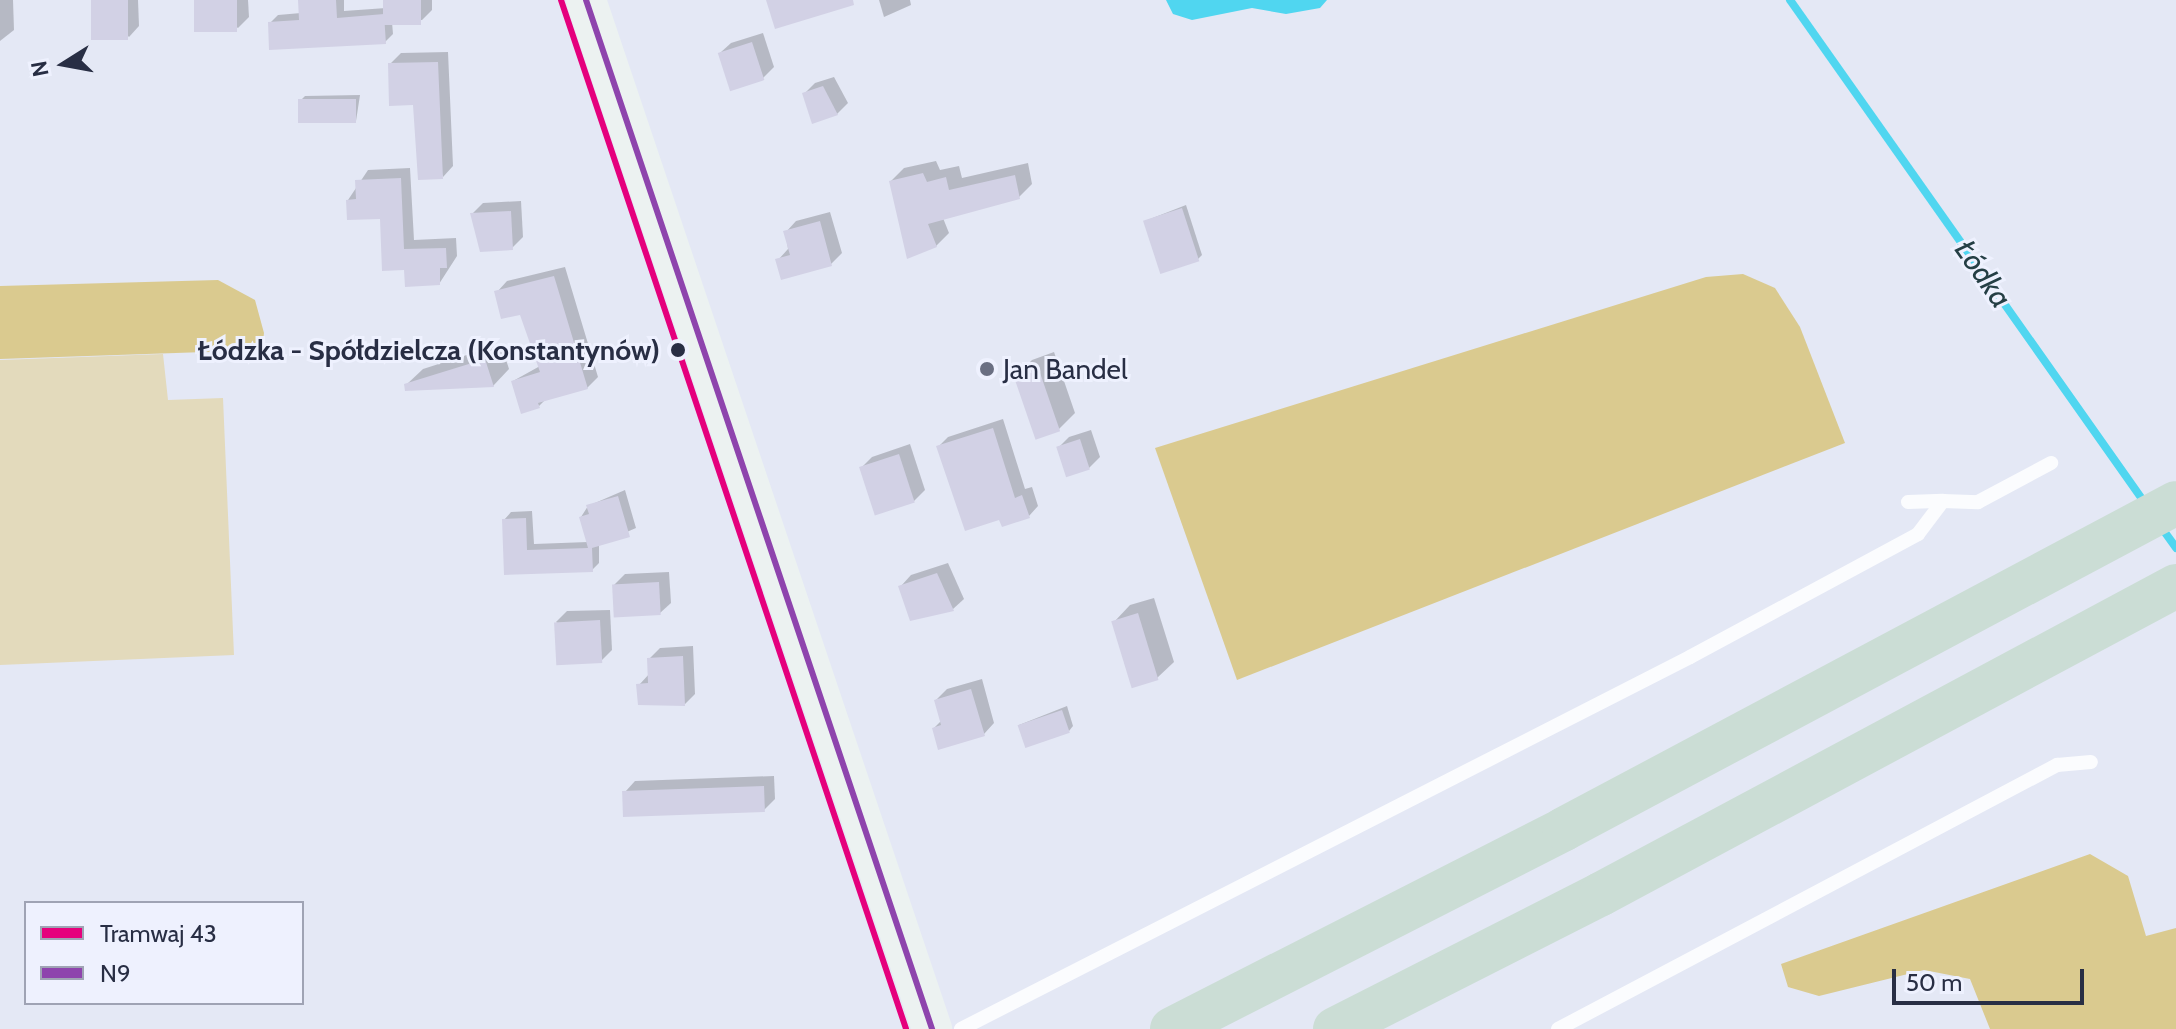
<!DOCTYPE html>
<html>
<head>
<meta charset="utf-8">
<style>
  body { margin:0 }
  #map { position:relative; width:2176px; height:1029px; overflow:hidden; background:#e4e8f5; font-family:Cabin,sans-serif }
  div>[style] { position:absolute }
  .green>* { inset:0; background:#e3dabc }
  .forest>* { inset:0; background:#daca8f }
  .water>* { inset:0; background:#50d6f0 }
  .shadow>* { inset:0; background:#0003 }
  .stream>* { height:8px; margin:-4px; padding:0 4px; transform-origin:4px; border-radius:4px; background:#50d6f0 }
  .building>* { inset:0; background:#d2d1e5; transform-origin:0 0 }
  .service>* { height:14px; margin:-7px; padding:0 7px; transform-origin:7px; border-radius:7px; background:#fbfcfe }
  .secondary>* { height:40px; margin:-20px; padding:0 20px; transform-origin:20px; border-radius:20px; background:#ecf2f1 }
  .motorway>* { height:44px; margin:-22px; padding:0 22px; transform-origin:22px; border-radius:22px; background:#cbddd5 }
  .bus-1>* { height:6px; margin:-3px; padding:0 3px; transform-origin:3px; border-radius:3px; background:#8e44ad }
  .tram-1>* { height:6px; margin:-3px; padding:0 3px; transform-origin:3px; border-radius:3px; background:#e5007d }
  .dots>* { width:22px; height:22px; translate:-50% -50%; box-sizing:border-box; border:4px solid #eef1fe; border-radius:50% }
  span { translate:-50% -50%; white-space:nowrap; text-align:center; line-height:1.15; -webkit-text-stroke:6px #eef1fe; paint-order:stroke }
  .stop-label { font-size:28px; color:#282e44; font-weight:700 }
  .right { translate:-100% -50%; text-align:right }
  .poi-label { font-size:28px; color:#282e44 }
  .left { translate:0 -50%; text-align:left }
  .water-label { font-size:30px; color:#253f45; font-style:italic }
  .legend { position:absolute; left:24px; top:901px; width:280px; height:104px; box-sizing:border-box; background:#eef1fe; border:2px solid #9fa3b4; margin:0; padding:10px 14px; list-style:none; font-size:24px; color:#282e44 }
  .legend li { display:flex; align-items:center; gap:16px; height:40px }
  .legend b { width:40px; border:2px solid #9fa3b4 }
  .north { position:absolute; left:24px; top:24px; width:80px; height:80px; -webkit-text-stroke:6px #eef1fe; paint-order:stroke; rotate:259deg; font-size:22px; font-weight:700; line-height:32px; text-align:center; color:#282e44 }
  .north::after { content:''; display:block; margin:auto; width:28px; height:36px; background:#282e44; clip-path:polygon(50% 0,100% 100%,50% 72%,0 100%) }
  .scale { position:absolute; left:1892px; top:969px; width:192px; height:36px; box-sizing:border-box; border:4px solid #282e44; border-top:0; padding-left:10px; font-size:24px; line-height:28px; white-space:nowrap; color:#282e44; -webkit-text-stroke:6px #eef1fe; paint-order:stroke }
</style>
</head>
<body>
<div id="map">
  <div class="green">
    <i style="clip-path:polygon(163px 354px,168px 400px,223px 398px,234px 655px,0 665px,0 360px)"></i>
  </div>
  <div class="forest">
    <i style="clip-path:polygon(1743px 274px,1775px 288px,1800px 327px,1845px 443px,1237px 680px,1155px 448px,1706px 277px)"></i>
    <i style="clip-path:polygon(218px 280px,255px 300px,264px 333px,262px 350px,0 359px,0 286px)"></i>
    <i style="clip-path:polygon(2090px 854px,2128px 876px,2146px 936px,2176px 928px,2176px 1029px,1990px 1029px,1970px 979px,1924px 970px,1819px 996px,1788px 987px,1781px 964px)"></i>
  </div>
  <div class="water">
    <i style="clip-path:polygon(1166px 0,1327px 0,1320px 8px,1286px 14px,1252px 8px,1192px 20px,1173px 14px)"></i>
  </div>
  <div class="shadow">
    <i style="clip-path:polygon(0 0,13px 0,14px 30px,0 41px)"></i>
    <i style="clip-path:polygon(93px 0,138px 0,139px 26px,129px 37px)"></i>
    <i style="clip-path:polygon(196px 0,248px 0,249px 17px,238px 28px)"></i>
    <i style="clip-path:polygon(300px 0,344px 0,344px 11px,386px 8px,385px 0,432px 0,432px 10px,422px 20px,392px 22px,393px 34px,385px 42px,270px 23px,278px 15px,301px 13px)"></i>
    <i style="clip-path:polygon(879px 0,910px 0,911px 5px,884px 17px)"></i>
    <i style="clip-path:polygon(763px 33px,774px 67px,763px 78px,720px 53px,731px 43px)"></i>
    <i style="clip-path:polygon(448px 52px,453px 166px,443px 177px,415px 103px,390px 64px,401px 53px)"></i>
    <i style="clip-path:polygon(834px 77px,848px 103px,837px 114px,804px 94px,815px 83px)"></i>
    <i style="clip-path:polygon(360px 95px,356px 121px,300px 101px,305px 96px)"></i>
    <i style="clip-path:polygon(936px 161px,940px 170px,959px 166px,962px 178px,1028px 163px,1032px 184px,1019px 197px,943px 218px,949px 233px,936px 246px,891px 181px,904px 168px)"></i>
    <i style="clip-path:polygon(410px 168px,414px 240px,456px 238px,457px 256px,439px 284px,406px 268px,382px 216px,348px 200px,368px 170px)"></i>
    <i style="clip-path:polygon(521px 201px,523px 237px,512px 248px,472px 214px,483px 203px)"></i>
    <i style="clip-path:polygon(1186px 205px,1202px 255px,1197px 260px,1145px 221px)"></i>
    <i style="clip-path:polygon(830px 212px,842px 253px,831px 264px,778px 260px,788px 249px,786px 232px,796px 221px)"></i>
    <i style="clip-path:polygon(565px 267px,598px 377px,587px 388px,546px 399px,539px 406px,513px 381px,540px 366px,521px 312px,497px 292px,507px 281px)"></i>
    <i style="clip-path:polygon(501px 344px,509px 369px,493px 386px,406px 385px,423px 369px)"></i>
    <i style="clip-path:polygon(1054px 352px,1075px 413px,1059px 429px,1016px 376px,1032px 360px)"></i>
    <i style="clip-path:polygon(1003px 419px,1025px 489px,1032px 487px,1038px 506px,1029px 516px,938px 447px,948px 437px)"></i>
    <i style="clip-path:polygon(1091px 430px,1100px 457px,1089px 468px,1058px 448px,1069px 437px)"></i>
    <i style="clip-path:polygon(910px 444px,925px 490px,914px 501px,861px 468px,872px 457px)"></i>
    <i style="clip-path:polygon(625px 490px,636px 528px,599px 544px,599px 563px,592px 570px,506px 573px,504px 520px,511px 512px,532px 511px,534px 544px,588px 542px,581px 517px,588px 506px)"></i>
    <i style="clip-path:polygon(948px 563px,964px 599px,953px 609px,912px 618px,901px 586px,911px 575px)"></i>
    <i style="clip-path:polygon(669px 572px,671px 603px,660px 613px,614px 585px,625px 574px)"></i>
    <i style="clip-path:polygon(1154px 598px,1174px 662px,1157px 678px,1114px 622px,1130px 605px)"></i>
    <i style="clip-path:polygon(610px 610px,612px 650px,601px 661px,556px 622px,567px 611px)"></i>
    <i style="clip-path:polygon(693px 646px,695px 694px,685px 704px,639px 685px,650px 673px,649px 659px,660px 648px)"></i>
    <i style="clip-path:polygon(982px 679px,994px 723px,984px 734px,934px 728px,942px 720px,936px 700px,947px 689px)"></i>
    <i style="clip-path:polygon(1067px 706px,1073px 726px,1069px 731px,1019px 725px)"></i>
    <i style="clip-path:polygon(774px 776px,775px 799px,764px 810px,625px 792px,635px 781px)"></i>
  </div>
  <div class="stream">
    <i style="left:1790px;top:0;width:619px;rotate:54.8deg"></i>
    <i style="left:2161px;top:527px;width:26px;rotate:54deg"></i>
  </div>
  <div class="building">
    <i style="left:91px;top:0;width:37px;height:40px"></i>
    <i style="left:194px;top:0;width:43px;height:32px"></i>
    <i style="clip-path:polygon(298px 0,336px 0,337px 18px,384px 14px,386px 44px,269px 50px,268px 22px,299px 20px)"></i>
    <i style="left:383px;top:0;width:38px;height:25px"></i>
    <i style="clip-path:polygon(766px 0,853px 0,854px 5px,775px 29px)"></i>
    <i style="left:752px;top:42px;width:40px;height:36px;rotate:72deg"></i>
    <i style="clip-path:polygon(438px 62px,443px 179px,418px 180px,413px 105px,389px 106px,388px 63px)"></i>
    <i style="clip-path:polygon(823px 86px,838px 115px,812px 124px,802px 93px)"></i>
    <i style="left:356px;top:99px;width:24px;height:58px;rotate:90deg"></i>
    <i style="clip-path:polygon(923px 173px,927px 182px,946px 177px,949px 190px,1015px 175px,1020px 199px,928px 224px,937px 247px,907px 259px,889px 181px)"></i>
    <i style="clip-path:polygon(401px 178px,404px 249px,446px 248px,447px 268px,440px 268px,440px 285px,405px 287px,404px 270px,382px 271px,380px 219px,347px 220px,346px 200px,356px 199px,355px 180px)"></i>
    <i style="left:1182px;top:208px;width:56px;height:41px;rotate:72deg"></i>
    <i style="clip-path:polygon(511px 211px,513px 250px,480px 252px,470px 213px)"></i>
    <i style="clip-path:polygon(820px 221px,832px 266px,781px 280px,775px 259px,790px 255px,783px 231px)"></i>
    <i style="clip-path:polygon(554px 276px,588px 389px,538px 403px,540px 408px,521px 414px,511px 381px,540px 372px,520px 315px,501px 319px,494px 291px)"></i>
    <i style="clip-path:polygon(485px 359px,494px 387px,405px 391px,404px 384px)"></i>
    <i style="left:1038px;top:367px;width:68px;height:26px;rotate:71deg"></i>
    <i style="clip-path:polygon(993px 428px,1015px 498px,1022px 495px,1030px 518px,1002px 527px,999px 520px,965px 531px,936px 446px)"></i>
    <i style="left:1080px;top:439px;width:32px;height:25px;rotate:72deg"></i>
    <i style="left:899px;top:454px;width:51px;height:42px;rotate:72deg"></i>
    <i style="clip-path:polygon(618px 496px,630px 537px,592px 548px,593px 572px,504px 575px,502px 519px,526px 518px,527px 550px,588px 548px,579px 517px,589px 514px,586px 505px)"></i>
    <i style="clip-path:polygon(937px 573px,954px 611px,910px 621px,898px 586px)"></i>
    <i style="left:659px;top:582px;width:33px;height:47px;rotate:87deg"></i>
    <i style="left:1138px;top:613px;width:70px;height:28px;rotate:73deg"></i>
    <i style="left:600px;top:620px;width:43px;height:46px;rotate:87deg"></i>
    <i style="clip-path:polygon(683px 656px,685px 706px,638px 705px,636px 684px,648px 683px,647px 658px)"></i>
    <i style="clip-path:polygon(971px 689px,985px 736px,938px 750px,932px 728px,941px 725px,934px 700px)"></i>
    <i style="left:1062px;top:710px;width:24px;height:47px;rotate:71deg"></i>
    <i style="left:764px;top:786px;width:26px;height:142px;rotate:88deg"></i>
  </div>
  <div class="service">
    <i style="left:1908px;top:502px;width:35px;rotate:-2deg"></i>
    <i style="left:961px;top:1029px;width:818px;rotate:-27.03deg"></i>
    <i style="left:1690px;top:657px;width:259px;rotate:-28.3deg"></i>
    <i style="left:1918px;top:534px;width:41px;rotate:-52.9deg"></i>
    <i style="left:1943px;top:501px;width:35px;rotate:2deg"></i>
    <i style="left:1978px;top:502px;width:83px;rotate:-28.1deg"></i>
    <i style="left:1558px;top:1029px;width:565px;rotate:-27.88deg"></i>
    <i style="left:2057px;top:765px;width:34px;rotate:-5deg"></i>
  </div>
  <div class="secondary">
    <i style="left:586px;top:0;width:1086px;rotate:71.41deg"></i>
  </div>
  <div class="motorway">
    <i style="left:1172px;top:1029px;width:440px;rotate:-27deg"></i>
    <i style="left:1564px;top:829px;width:693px;rotate:-28.04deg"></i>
    <i style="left:1335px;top:1029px;width:298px;rotate:-26.9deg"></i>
    <i style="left:1601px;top:894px;width:652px;rotate:-28.18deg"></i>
  </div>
  <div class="bus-1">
    <i style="left:586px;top:0;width:1086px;rotate:71.41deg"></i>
  </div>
  <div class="tram-1">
    <i style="left:561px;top:0;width:1085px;rotate:71.46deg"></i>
  </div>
  <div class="dots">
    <i style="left:678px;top:350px;background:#282e44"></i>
    <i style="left:987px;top:369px;background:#6a6f82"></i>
  </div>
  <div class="stop-label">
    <span class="right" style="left:660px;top:350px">Łódzka - Spółdzielcza (Konstantynów)</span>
  </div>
  <div class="poi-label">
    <span class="left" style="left:1003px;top:369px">Jan Bandel</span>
  </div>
  <div class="water-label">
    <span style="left:1983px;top:274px;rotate:55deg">Łódka</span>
  </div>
  <ul class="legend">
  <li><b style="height:10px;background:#e5007d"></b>Tramwaj 43</li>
  <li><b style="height:10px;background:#8e44ad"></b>N9</li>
  </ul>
  <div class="north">N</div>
  <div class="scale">50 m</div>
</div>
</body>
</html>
